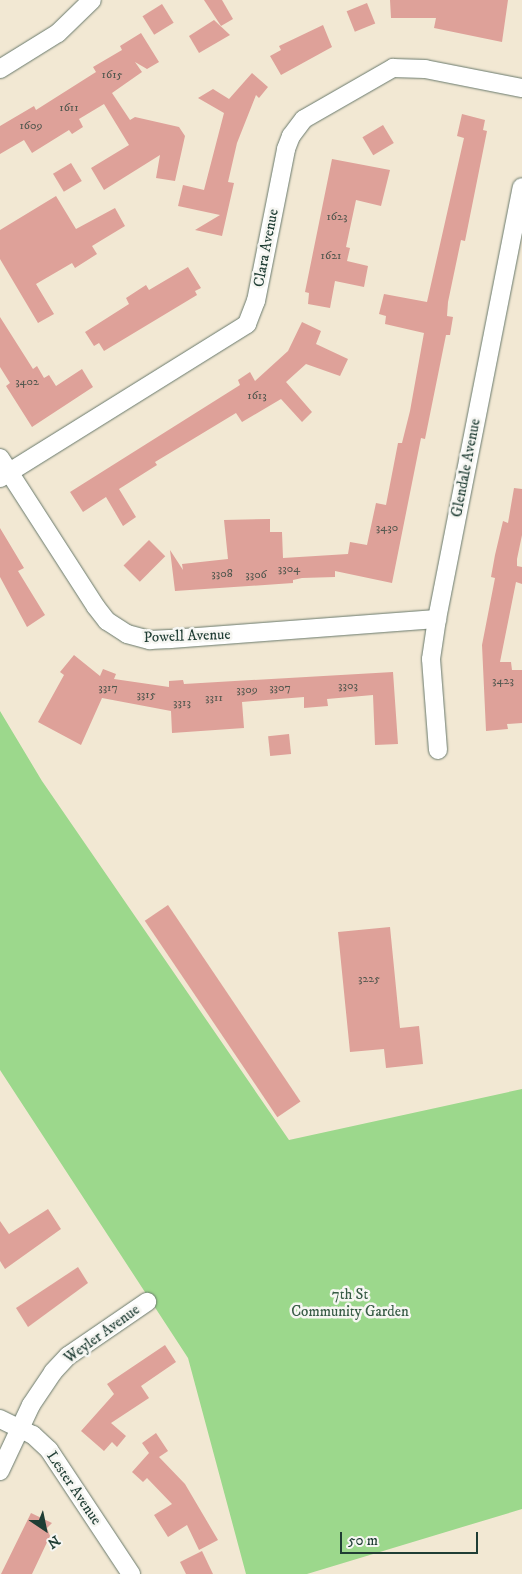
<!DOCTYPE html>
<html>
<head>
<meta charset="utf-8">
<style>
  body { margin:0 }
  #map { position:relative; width:522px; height:1574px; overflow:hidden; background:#f2e8d3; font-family:"IM FELL DW Pica",serif }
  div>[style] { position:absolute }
  .green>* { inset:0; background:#9cd88c }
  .building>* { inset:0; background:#dea199; transform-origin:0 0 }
  .roads { filter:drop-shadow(0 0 1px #69796c) drop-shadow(0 0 1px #69796c) }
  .street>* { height:18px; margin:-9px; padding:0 9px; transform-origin:9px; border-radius:9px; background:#fff }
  span { translate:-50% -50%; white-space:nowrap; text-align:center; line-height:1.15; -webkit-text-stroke:5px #f6f6f2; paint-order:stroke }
  .number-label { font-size:12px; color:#4f564d }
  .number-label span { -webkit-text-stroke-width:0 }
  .street-label { font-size:15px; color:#1f3d34 }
  .park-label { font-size:15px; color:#385c46 }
  .north { position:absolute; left:20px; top:1504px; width:50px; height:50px; -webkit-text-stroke:4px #f6f6f2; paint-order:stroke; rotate:146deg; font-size:14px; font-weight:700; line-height:20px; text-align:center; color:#1f3d34 }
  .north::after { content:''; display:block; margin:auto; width:18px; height:22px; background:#1f3d34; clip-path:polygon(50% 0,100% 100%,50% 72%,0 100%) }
  .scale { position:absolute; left:340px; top:1532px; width:138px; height:22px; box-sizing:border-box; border:2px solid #1f3d34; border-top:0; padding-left:6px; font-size:15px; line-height:18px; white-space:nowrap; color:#1f3d34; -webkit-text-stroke:4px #f6f6f2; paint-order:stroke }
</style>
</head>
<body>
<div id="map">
  <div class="green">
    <i style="clip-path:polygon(0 711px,42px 781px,289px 1140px,522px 1089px,522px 1509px,307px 1574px,246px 1574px,188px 1358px,0 1070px)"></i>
  </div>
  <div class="building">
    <i style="clip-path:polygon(204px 0,222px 0,233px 19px,221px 26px)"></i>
    <i style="clip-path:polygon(390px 0,508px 0,502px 42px,434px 28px,436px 18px,391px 18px)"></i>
    <i style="left:367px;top:3px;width:22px;height:22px;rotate:68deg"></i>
    <i style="left:162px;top:4px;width:22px;height:23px;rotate:58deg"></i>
    <i style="clip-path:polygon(214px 20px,230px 35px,199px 53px,189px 36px)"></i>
    <i style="clip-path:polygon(323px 25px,332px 47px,281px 75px,270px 56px,281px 50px,279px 46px)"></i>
    <i style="clip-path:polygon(141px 33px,159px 62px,147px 69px,135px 62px,142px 72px,112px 93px,130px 120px,135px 117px,179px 127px,185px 136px,175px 181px,156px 178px,160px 155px,104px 190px,91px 168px,129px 145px,104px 104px,79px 119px,83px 127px,72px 134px,69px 130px,32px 153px,24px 140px,0 154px,0 126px,34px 106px,36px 110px,96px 72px,93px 67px,122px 50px,120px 46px)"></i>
    <i style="clip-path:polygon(252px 73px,268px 87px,259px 98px,256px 95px,237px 143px,228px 182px,234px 183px,222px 236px,195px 230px,220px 215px,178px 206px,183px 185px,204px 190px,224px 113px,198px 98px,213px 89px,229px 99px)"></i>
    <i style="clip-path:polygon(462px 114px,485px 120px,483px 130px,487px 131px,465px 241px,461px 240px,448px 302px,447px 316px,453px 317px,450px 335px,446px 335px,425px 439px,421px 438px,392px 583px,335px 571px,335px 577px,302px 578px,293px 580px,293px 583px,175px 591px,170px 550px,183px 570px,182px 564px,228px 559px,224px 520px,270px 519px,270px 532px,282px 532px,283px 558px,348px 554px,350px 542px,367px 545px,376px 503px,386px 505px,398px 443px,402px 443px,410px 411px,424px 333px,385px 324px,386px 316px,379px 314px,384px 294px,427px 302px,464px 138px,457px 136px)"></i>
    <i style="left:383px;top:125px;width:21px;height:24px;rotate:59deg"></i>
    <i style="clip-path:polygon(332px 159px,390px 170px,381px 206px,356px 200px,346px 247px,350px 248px,347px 261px,368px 266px,364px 287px,335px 281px,330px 308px,308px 304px,309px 293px,305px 292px)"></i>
    <i style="left:71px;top:163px;width:21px;height:21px;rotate:59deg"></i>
    <i style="clip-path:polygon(56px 196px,76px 229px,115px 208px,125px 226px,92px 246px,97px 254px,75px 268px,72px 263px,36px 284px,54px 314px,38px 323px,0 259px,0 230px)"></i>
    <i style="clip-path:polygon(188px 267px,201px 288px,195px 291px,197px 295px,104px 351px,99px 343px,94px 346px,85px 332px,129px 304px,126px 298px,146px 285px,149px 290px)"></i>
    <i style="clip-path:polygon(0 317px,33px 369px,37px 366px,44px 378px,49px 375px,56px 386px,82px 369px,93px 387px,32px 427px,6px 386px,10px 383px,0 367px)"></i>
    <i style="clip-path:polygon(302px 322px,321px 331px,316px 344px,348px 359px,340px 376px,306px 364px,286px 382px,312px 412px,302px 422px,281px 399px,242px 422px,236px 413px,155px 462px,157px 465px,119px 489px,136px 517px,123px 526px,106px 497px,83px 512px,70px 492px,240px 385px,238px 380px,250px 372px,255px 381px,288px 351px)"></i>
    <i style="clip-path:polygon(514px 488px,522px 489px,522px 535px,517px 559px,517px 566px,522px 567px,522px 584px,516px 582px,500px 662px,511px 662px,512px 670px,522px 670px,522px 723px,507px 724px,508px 729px,486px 731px,482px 645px,495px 578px,491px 577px,495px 555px,503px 521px,508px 523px)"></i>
    <i style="clip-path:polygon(0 528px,24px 568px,18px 571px,45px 615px,27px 627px,0 577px)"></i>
    <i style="left:149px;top:540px;width:23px;height:36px;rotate:45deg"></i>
    <i style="clip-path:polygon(74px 655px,100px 676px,103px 669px,116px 674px,114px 679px,169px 687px,169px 681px,183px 680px,184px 684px,393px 672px,398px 744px,375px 745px,373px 695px,327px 699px,328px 706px,304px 708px,304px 697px,242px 702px,244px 728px,172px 733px,171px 711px,102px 698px,81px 745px,38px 722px,64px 675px,60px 672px)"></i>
    <i style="left:289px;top:734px;width:20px;height:21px;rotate:84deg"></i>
    <i style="left:168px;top:905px;width:237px;height:28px;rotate:56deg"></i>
    <i style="clip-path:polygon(390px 927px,400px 1028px,419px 1026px,423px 1064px,386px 1068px,384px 1049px,350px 1052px,338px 932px)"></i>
    <i style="clip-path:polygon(48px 1209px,61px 1229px,5px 1269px,0 1261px,0 1221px,9px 1234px)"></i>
    <i style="clip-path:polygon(78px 1267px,88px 1283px,28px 1327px,16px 1308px)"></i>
    <i style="clip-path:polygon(165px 1345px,176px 1362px,141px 1386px,149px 1398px,111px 1423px,126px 1436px,117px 1447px,112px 1442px,104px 1451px,81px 1431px,114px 1394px,107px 1384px)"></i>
    <i style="clip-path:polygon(156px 1433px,168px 1451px,159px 1457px,185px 1484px,218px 1540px,199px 1550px,187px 1525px,168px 1537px,154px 1515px,172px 1504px,147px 1478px,143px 1482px,132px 1472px,149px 1453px,142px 1443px)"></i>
    <i style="clip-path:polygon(31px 1513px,52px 1523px,47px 1528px,50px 1536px,32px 1574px,1px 1574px)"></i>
    <i style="clip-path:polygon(202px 1551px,213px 1574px,186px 1574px,180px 1562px)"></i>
  </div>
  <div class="roads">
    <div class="street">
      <i style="left:0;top:69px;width:68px;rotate:-31.8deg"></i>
      <i style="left:58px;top:33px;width:47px;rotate:-44.1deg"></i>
      <i style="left:0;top:458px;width:177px;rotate:57.2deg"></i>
      <i style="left:96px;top:607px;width:18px;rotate:52deg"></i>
      <i style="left:107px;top:621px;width:24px;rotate:33deg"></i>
      <i style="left:127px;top:634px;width:24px;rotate:15deg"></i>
      <i style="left:150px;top:640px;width:20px;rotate:-3deg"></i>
      <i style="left:170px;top:639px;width:268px;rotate:-4.3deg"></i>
      <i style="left:0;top:478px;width:291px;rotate:-31.9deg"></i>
      <i style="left:247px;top:324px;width:25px;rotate:-69deg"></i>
      <i style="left:256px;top:301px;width:155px;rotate:-78.8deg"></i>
      <i style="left:286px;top:149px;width:14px;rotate:-69deg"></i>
      <i style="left:291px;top:136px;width:21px;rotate:-53deg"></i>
      <i style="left:304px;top:119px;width:103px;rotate:-29.8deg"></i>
      <i style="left:393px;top:68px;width:32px;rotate:2deg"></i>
      <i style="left:425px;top:69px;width:99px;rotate:11.1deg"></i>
      <i style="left:438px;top:750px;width:91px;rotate:-94.4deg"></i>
      <i style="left:431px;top:659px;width:40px;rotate:-81.5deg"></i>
      <i style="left:437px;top:619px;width:440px;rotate:-78.9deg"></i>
      <i style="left:0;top:1419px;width:37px;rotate:26deg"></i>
      <i style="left:33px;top:1435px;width:22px;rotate:43deg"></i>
      <i style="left:49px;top:1450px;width:149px;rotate:56.5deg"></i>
      <i style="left:0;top:1471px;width:73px;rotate:-64.8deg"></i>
      <i style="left:31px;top:1405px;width:40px;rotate:-56deg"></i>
      <i style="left:53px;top:1372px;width:22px;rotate:-47deg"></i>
      <i style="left:68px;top:1356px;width:96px;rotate:-34.4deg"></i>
    </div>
  </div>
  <div class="number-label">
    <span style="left:112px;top:75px">1615</span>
    <span style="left:69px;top:108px">1611</span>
    <span style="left:31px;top:126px">1609</span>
    <span style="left:337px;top:217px">1623</span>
    <span style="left:331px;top:256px">1621</span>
    <span style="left:27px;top:382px">3402</span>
    <span style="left:257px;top:396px">1613</span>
    <span style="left:387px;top:528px">3430</span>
    <span style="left:289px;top:569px">3304</span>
    <span style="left:222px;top:574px">3308</span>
    <span style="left:256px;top:575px">3306</span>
    <span style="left:503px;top:681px">3423</span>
    <span style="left:348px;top:686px">3303</span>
    <span style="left:108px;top:688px">3317</span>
    <span style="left:280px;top:688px">3307</span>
    <span style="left:247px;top:690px">3309</span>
    <span style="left:146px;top:695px">3315</span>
    <span style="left:214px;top:698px">3311</span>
    <span style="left:182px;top:703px">3313</span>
    <span style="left:369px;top:979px">3225</span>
  </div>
  <div class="street-label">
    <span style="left:266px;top:248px;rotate:-79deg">Clara Avenue</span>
    <span style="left:466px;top:468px;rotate:-79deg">Glendale Avenue</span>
    <span style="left:187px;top:636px;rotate:-2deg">Powell Avenue</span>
    <span style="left:102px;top:1334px;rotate:-36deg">Weyler Avenue</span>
    <span style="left:74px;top:1488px;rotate:56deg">Lester Avenue</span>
  </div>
  <div class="park-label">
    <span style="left:350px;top:1303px">7th St<br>Community Garden</span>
  </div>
  <div class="north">N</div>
  <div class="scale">50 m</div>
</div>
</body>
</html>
